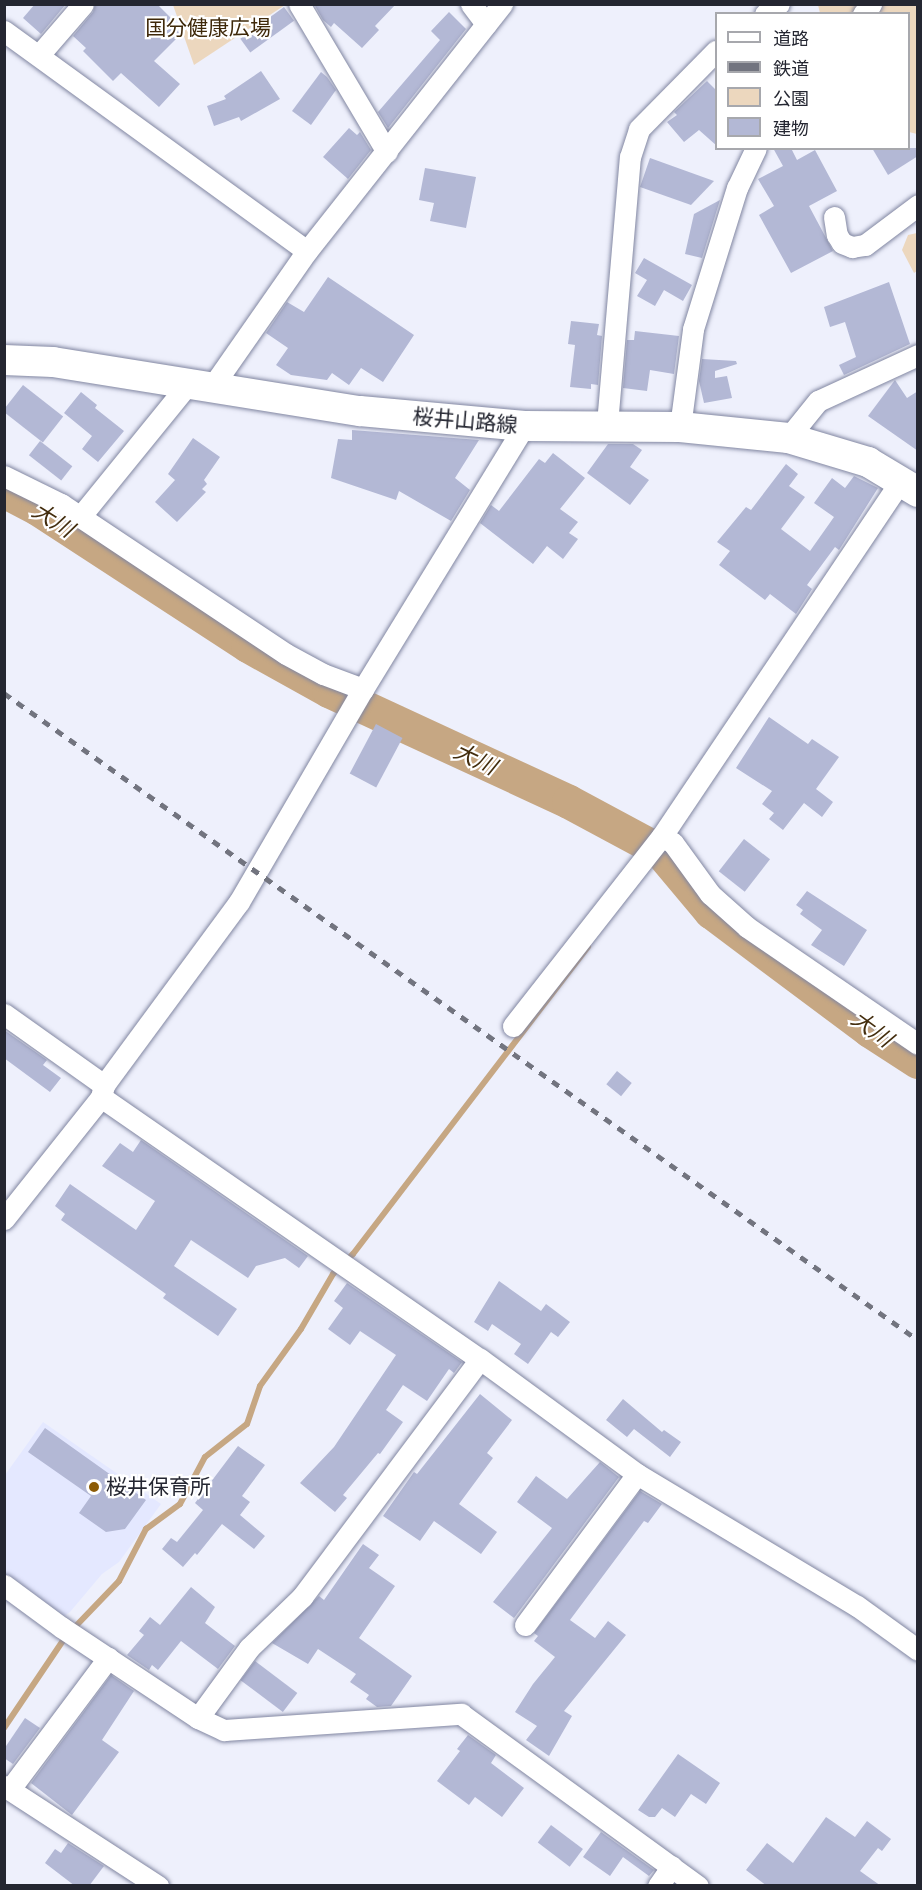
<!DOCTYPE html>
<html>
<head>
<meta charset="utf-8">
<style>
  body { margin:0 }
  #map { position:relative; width:922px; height:1890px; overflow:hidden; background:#eef0fc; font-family:Arial,"Noto Sans JP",sans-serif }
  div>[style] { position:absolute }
  .built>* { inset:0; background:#e4e8ff }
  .green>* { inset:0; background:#ecd7be }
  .stream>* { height:6px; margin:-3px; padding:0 3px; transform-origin:3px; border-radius:3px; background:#c6a783 }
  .river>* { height:34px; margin:-17px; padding:0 17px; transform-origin:17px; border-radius:17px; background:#c6a783 }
  .building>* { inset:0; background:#b3b8d5; transform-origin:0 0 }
  .roads { filter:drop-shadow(0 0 2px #8186a1) drop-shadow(0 0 2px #8186a1) }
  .street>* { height:21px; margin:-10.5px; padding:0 10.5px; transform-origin:10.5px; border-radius:10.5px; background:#fff }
  .secondary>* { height:30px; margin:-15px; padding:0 15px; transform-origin:15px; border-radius:15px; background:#fff }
  .rail>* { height:4.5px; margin-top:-2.25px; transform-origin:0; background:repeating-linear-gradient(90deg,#72747f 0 8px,transparent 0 16px) }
  .dots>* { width:16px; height:16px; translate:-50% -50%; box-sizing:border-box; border:3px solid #fff; border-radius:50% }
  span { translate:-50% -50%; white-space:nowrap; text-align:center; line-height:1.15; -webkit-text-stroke:4.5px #fff; paint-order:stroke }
  .park-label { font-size:21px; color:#3e2809 }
  .street-label { font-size:21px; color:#242631 }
  .poi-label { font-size:21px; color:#242631 }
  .left { translate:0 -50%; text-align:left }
  .water-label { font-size:22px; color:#432d0e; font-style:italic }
  .frame { position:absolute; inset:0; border:6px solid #242631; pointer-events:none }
  .legend { position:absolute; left:715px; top:12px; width:195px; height:138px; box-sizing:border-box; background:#fff; border:2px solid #a7a8ad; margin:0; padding:8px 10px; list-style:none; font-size:18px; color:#242631 }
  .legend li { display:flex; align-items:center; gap:12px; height:30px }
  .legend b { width:30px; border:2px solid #a7a8ad }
</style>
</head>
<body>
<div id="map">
  <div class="built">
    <i style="clip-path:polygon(43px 1422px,161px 1504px,119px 1562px,102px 1574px,70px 1612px,61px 1618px,5px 1575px,5px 1475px)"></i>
  </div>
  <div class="green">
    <i style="clip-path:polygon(173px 5px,173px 4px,285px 5px,194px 65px)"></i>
    <i style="clip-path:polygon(818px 5px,917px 5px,917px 134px,909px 132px,908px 14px,820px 13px)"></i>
    <i style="clip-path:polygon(917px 233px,917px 271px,914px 273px,902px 250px,908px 235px)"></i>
  </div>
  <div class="stream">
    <i style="left:73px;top:1629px;width:66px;rotate:-46.2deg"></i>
    <i style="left:119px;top:1581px;width:59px;rotate:-62.6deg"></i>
    <i style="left:146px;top:1529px;width:42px;rotate:-36.3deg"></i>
    <i style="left:180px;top:1504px;width:53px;rotate:-62deg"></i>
    <i style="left:205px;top:1457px;width:53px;rotate:-38.2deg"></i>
    <i style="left:247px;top:1424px;width:40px;rotate:-71.1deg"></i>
    <i style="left:260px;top:1386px;width:70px;rotate:-54.3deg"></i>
    <i style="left:301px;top:1329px;width:64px;rotate:-59.8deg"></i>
    <i style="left:333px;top:1274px;width:28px;rotate:-45deg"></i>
    <i style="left:353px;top:1254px;width:387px;rotate:-52.6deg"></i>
    <i style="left:4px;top:1728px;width:111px;rotate:-56deg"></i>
  </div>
  <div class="river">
    <i style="left:4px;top:491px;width:38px;rotate:28deg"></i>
    <i style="left:38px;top:509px;width:251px;rotate:33.1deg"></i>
    <i style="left:248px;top:646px;width:93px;rotate:29.1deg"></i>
    <i style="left:329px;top:691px;width:264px;rotate:24.8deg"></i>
    <i style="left:569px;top:802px;width:103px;rotate:28.3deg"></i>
    <i style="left:660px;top:851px;width:80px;rotate:50.1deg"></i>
    <i style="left:711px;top:912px;width:199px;rotate:36.8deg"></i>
    <i style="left:870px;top:1031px;width:57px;rotate:32.9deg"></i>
  </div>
  <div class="building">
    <i style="clip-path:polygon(35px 4px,66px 4px,41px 34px,23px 18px)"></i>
    <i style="clip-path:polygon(95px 4px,157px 4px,171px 18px,168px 22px,181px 34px,154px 61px,180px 84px,159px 107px,121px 73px,113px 81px,83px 51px,86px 48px,73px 36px,93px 12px)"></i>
    <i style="clip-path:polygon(314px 4px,396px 4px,375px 26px,379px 30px,362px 48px,334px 23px,331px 27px,323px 20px)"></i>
    <i style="left:284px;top:7px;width:17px;height:54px;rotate:54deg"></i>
    <i style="clip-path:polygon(449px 12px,466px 29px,388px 128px,378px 112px,440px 40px,431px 31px)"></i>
    <i style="clip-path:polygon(261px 71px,280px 99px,241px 121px,239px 117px,214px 126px,207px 106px,226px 99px,224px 96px)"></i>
    <i style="clip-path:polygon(321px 72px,327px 77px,336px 90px,311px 125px,292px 111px)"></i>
    <i style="clip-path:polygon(707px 81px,717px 91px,717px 146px,699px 130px,684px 142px,667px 122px,677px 115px,674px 112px)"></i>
    <i style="clip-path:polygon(349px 128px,357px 135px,360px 132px,371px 150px,348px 179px,323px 157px)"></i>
    <i style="clip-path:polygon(773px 148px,791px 148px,797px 160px,815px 150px,837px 191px,809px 206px,833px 251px,791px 273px,759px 215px,774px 206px,758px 179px,783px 166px)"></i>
    <i style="clip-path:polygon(872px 148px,918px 148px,918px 156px,888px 175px)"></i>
    <i style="clip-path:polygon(650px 158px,714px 181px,691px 205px,640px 187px)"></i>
    <i style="clip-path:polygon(425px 168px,476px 177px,466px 228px,430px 221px,434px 203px,419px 200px)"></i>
    <i style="clip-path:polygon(720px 200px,702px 258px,685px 254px,694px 214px)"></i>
    <i style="clip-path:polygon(644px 258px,692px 285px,683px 301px,664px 290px,655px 306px,637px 296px,647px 280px,635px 273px)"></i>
    <i style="clip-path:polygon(328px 277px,414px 335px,383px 382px,361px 368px,349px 385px,332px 373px,327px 380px,291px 375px,276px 365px,288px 348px,266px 333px,287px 302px,304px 312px)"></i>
    <i style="clip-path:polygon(889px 282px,910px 344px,844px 375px,839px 365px,856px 357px,845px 322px,830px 327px,824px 307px)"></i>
    <i style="clip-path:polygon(571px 321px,599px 324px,597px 335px,602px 336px,598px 385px,591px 384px,591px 389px,570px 387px,575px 345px,568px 344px)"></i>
    <i style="clip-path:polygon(635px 331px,679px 336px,674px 374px,650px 370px,647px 391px,623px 388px,627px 340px,634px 340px)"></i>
    <i style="clip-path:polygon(702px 359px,736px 361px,737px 364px,715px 371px,715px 378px,727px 376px,732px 398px,704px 403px,699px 381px)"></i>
    <i style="clip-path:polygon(895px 380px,907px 398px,918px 391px,918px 451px,868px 416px)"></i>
    <i style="left:23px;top:385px;width:51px;height:33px;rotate:38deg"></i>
    <i style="clip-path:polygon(81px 392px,97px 405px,95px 408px,124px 431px,98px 462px,82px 449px,92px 436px,64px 413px)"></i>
    <i style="clip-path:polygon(352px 430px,479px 440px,455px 478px,470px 490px,451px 521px,399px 491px,396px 500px,331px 478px,338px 439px,352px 440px)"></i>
    <i style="clip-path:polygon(193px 438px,220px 457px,204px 480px,207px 484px,202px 489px,206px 492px,177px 522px,155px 502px,175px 480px,168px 474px)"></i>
    <i style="left:40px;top:441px;width:41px;height:18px;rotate:38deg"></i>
    <i style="clip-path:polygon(608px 444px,633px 444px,642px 450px,630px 467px,649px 480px,630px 505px,587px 473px)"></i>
    <i style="clip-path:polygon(553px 453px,585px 478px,560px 509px,578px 522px,569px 533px,578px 539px,563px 559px,547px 546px,533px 564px,480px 523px,491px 505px,499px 511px,539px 459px,545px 463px)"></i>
    <i style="clip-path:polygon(786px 464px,798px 474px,789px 486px,805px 497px,781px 529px,810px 551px,834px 517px,814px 503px,832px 478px,845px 488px,854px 476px,878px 488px,839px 550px,835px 547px,807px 585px,812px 589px,796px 614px,770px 594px,765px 600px,719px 565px,730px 551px,717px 542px,746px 507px,751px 510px)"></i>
    <i style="clip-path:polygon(769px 717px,808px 744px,812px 739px,839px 757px,816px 789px,833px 802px,822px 817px,804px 803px,783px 830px,769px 819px,774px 813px,762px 804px,772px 791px,736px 768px)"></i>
    <i style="left:376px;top:724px;width:30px;height:56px;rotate:28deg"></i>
    <i style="left:744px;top:839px;width:33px;height:41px;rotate:38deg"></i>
    <i style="clip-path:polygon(807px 891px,867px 930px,844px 966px,811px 945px,822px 930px,800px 914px,803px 910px,796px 905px)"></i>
    <i style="clip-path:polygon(4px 1030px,47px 1060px,43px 1065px,61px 1078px,50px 1092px,4px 1058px)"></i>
    <i style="left:617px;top:1071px;width:19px;height:17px;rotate:39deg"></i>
    <i style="clip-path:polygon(141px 1140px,308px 1256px,299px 1268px,285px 1258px,256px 1266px,248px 1278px,191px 1240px,174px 1266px,237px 1309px,218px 1336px,163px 1298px,166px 1294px,61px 1220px,65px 1214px,55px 1206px,70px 1184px,136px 1230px,155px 1201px,102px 1166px,120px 1143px,133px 1152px)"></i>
    <i style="clip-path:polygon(499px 1281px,541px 1311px,546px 1304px,570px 1322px,558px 1337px,551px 1332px,528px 1364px,514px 1354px,521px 1344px,492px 1324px,488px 1331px,474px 1322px)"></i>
    <i style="clip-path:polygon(347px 1283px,462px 1362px,454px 1373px,449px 1369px,427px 1401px,403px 1385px,386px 1410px,403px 1422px,380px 1454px,378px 1453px,343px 1495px,347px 1498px,335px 1512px,300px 1483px,334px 1447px,396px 1355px,360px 1331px,350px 1345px,328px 1329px,343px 1308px,334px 1301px)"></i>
    <i style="clip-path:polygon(480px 1394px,512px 1420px,487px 1453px,493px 1458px,459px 1504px,497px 1532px,481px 1554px,434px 1521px,420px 1541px,383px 1516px,414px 1472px,417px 1474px)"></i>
    <i style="clip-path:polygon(623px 1399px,662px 1432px,664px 1430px,681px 1442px,670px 1457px,634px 1429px,627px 1437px,606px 1420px)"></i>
    <i style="clip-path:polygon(45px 1428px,146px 1500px,125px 1529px,106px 1532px,79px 1513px,91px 1496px,28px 1452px)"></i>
    <i style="clip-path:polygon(238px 1446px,265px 1465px,242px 1496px,250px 1502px,240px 1515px,265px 1536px,254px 1549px,222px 1524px,197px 1555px,195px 1553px,183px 1567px,162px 1549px,171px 1538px,177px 1542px,203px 1510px,195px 1503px)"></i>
    <i style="clip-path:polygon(600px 1462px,619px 1477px,514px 1618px,493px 1602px,552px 1528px,517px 1502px,536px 1476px,567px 1499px)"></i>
    <i style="clip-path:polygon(640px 1491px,662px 1504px,648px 1523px,644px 1521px,570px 1620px,595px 1638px,608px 1621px,626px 1635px,564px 1711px,572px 1716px,549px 1756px,526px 1740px,537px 1726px,515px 1712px,533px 1684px,555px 1657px,534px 1641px,538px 1636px,534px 1633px)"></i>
    <i style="clip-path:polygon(363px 1544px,379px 1555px,369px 1568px,395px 1586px,359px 1638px,412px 1676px,391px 1706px,377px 1707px,366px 1699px,369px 1695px,350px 1682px,356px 1674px,318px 1649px,308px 1664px,272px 1643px,319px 1596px,324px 1600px)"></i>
    <i style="clip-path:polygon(191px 1587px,215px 1607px,205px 1623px,235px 1646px,218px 1669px,181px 1641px,158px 1670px,152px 1665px,149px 1670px,127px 1655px,144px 1635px,139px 1631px,150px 1617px,160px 1625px)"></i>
    <i style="left:255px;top:1661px;width:53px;height:24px;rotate:37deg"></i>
    <i style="clip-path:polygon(111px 1675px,134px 1691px,102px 1740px,119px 1752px,72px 1815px,31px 1783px)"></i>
    <i style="clip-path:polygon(25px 1718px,40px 1728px,13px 1764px,4px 1758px,4px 1749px)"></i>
    <i style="clip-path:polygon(468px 1735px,496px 1755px,491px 1763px,524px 1788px,502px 1817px,475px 1797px,469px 1805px,437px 1781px,460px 1751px,457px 1749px)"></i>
    <i style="clip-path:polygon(678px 1754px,720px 1783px,706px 1804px,691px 1794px,675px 1817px,662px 1808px,655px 1817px,649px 1817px,638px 1810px)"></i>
    <i style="clip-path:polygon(826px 1817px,855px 1837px,867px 1821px,891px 1839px,882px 1851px,878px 1848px,860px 1871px,881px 1886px,767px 1886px,746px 1870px,767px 1843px,793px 1863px)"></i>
    <i style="left:551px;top:1825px;width:40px;height:22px;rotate:37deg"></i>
    <i style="clip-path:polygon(601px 1832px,654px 1870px,649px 1876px,623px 1857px,610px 1876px,583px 1857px)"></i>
    <i style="clip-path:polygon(68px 1843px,104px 1866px,89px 1886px,75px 1886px,45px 1863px,55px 1849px,61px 1853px)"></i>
  </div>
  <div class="roads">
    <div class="street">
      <i style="left:299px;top:4px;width:172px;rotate:59.3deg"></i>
      <i style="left:471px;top:4px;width:25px;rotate:53deg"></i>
      <i style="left:765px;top:14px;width:17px;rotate:-36deg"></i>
      <i style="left:863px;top:14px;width:13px;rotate:-51deg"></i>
      <i style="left:4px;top:31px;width:374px;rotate:36deg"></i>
      <i style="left:39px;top:55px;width:67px;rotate:-49.2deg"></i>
      <i style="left:834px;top:217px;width:18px;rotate:81deg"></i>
      <i style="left:837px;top:235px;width:9px;rotate:58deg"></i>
      <i style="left:842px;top:243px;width:11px;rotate:22deg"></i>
      <i style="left:852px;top:247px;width:13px;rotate:-9deg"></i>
      <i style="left:865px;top:245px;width:66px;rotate:-37deg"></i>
      <i style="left:212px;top:387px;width:166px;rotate:-55.1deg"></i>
      <i style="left:307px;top:251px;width:315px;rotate:-51.7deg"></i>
      <i style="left:607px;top:424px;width:268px;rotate:-85.1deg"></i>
      <i style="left:630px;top:157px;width:29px;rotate:-72deg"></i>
      <i style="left:639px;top:129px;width:110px;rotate:-45.4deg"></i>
      <i style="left:680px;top:427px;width:99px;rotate:-82.4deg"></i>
      <i style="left:693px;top:329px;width:148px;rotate:-72.7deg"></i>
      <i style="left:737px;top:188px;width:44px;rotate:-64.6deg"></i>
      <i style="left:788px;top:438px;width:48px;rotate:-51deg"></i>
      <i style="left:818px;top:401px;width:110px;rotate:-24.7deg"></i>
      <i style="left:4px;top:476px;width:64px;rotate:26.2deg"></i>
      <i style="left:61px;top:504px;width:270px;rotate:33.7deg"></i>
      <i style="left:286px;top:654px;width:42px;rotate:28.4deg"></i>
      <i style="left:323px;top:674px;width:43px;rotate:20.6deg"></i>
      <i style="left:80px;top:517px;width:171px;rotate:-50.9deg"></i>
      <i style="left:662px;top:836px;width:13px;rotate:32deg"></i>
      <i style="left:673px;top:843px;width:63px;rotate:54deg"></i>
      <i style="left:710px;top:894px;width:50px;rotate:41.7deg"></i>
      <i style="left:747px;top:927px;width:207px;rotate:34.4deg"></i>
      <i style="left:4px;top:1014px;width:123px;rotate:35.4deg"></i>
      <i style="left:513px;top:1026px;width:241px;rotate:-51.9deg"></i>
      <i style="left:662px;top:836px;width:427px;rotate:-56.1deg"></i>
      <i style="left:101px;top:1097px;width:461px;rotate:34.7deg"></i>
      <i style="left:480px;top:1359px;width:195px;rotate:36.2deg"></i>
      <i style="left:637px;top:1474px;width:257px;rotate:31deg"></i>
      <i style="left:857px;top:1606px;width:75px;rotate:35.8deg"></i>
      <i style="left:4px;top:1219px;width:156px;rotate:-51.5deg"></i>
      <i style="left:101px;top:1097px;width:12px;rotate:-76deg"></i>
      <i style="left:104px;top:1085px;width:227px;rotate:-53.6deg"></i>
      <i style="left:239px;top:902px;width:246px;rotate:-59.8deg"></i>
      <i style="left:363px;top:689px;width:308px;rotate:-58.5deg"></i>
      <i style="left:4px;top:1585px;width:71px;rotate:36.4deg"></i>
      <i style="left:61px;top:1627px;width:164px;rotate:33.6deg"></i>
      <i style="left:198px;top:1718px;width:29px;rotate:25deg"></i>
      <i style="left:224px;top:1730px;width:238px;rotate:-3.9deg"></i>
      <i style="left:461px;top:1714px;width:293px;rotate:36deg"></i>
      <i style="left:525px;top:1625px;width:188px;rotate:-53.4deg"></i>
      <i style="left:198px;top:1718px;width:87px;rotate:-53.9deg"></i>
      <i style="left:249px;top:1648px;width:74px;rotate:-43.9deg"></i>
      <i style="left:302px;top:1597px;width:297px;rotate:-53.2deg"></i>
      <i style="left:4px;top:1786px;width:184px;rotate:33deg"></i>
      <i style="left:10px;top:1789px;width:164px;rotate:-53.2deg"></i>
      <i style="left:658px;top:1886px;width:24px;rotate:-55deg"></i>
    </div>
    <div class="secondary">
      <i style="left:4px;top:360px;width:49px;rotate:2.3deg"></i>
      <i style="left:53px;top:362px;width:311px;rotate:9.1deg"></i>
      <i style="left:360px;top:411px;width:165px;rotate:5.2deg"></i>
      <i style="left:524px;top:426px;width:156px;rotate:0.4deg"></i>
      <i style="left:680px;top:427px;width:109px;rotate:5.8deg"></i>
      <i style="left:788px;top:438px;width:84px;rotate:16.7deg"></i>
      <i style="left:868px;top:462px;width:58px;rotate:31deg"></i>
    </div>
  </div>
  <div class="rail">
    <i style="left:4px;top:693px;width:1120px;rotate:35.29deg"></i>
  </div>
  <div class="dots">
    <i style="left:94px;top:1487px;background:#8c5b05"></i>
  </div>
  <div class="park-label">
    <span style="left:208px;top:28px">国分健康広場</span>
  </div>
  <div class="street-label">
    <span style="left:465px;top:421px;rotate:5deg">桜井山路線</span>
  </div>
  <div class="poi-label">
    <span class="left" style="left:106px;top:1487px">桜井保育所</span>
  </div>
  <div class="water-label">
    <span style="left:53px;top:520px;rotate:32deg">大川</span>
    <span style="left:475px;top:759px;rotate:25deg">大川</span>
    <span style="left:872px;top:1029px;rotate:36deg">大川</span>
  </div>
  <div class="frame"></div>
  <ul class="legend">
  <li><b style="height:8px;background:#fff"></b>道路</li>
  <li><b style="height:8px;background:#72747f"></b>鉄道</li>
  <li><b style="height:16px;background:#ecd7be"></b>公園</li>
  <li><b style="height:16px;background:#b3b8d5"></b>建物</li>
  </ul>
</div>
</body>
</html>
